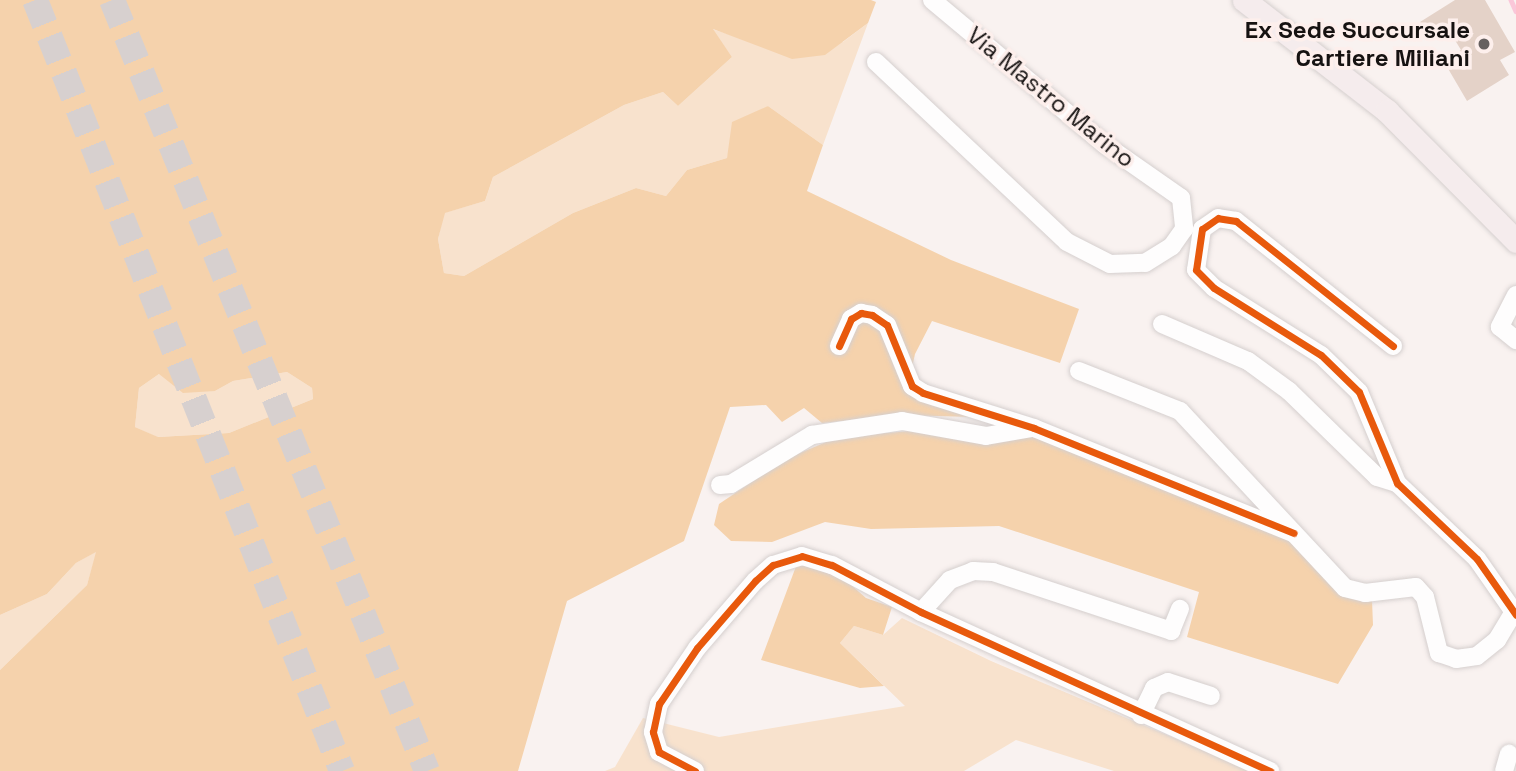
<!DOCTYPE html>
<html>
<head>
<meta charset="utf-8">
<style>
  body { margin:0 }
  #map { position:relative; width:1516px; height:771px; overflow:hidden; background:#f9f2f0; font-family:"Space Grotesk",sans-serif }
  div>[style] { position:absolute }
  .green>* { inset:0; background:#f8e2cd }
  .forest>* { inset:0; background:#f5d2ac }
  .stream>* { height:4.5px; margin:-2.25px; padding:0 2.25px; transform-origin:2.25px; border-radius:2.25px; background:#fac7d9 }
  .building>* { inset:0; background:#e4d2c8 }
  .highway-tunnel>* { height:26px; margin-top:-13px; transform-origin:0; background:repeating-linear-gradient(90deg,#d7d0cf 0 26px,transparent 0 39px) }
  .roads { filter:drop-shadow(0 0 2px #d5cfce) drop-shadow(0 0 2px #d5cfce) }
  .minor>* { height:18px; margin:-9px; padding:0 9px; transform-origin:9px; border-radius:9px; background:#fefdfd }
  .major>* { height:23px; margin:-11.5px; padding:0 11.5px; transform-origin:11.5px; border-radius:11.5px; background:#f5eced }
  .cycleway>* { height:7px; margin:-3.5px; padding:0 3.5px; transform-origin:3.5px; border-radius:3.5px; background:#e8590c }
  .dots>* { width:19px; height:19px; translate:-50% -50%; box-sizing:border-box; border:4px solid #fdefec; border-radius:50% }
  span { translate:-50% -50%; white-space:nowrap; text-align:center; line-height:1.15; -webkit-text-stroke:7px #fdefec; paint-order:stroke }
  .poi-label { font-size:24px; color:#161211; font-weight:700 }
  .right { translate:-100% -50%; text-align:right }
  .street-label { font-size:24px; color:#161211 }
</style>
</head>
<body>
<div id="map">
  <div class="green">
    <i style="clip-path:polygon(868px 23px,823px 145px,768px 106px,734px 135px,727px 158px,687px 170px,666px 196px,636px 188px,573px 213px,464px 276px,444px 273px,438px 239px,444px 213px,485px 201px,493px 177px,624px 105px,663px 92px,678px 106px,732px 57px,712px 29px,746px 40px,843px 42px)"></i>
    <i style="clip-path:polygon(287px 372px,312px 388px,313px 399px,229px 433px,157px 437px,135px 427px,139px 388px,159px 374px,215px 391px,233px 381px)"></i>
    <i style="clip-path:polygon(97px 551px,87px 585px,0 670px,0 615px,47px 594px,76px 563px)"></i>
    <i style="clip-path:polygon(902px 618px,991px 661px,1252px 771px,1114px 771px,1016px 740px,964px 771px,605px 771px,615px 767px,643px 718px,719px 737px,905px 706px,840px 643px,854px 626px,883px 635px)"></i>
  </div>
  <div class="forest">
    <i style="clip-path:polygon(evenodd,0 0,871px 0,876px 2px,868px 23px,825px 55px,792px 59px,713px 29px,732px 57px,678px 106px,663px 92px,624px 105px,493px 177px,485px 201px,445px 213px,438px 239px,444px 273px,464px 276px,573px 213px,636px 188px,666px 196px,687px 170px,727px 158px,732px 122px,768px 106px,823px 145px,807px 191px,951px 260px,1079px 309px,1060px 363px,932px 321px,915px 354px,907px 389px,974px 417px,899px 415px,822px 423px,804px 408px,782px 422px,766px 405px,730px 407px,684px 541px,567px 601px,518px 771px,0 771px,0 670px,87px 585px,96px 552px,76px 563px,47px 594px,0 615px,0 0,287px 372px,312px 388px,313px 399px,229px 433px,158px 437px,135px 427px,139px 388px,159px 374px,183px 393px,215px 391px,233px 381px,287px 372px)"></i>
    <i style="clip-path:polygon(923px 430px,992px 430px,1039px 438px,1285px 530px,1340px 595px,1372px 600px,1373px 625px,1338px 684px,1187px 637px,1199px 592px,999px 526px,871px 529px,825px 522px,772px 542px,731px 541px,714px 525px,719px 504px,786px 459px,838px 437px)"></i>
    <i style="clip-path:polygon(798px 561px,843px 578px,866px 598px,892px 607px,883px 635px,854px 626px,840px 643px,884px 686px,860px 688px,761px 660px)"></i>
  </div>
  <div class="stream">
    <i style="left:1511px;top:0;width:12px;rotate:66deg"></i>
  </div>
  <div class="building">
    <i style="clip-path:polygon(1455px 0,1485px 0,1515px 52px,1500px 60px,1509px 75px,1467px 101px,1443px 60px,1461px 50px,1447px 27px,1429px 38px,1420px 22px)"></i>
  </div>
  <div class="highway-tunnel">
    <i style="left:35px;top:0;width:830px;rotate:68.29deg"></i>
    <i style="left:112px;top:0;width:833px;rotate:67.78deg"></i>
  </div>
  <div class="roads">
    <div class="minor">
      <i style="left:932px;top:0;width:224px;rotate:39.9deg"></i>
      <i style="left:1104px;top:144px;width:94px;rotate:35deg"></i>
      <i style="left:1181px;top:198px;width:31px;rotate:84deg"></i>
      <i style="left:876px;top:62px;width:262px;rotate:43.3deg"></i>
      <i style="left:1067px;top:242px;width:48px;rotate:27.1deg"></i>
      <i style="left:1110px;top:264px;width:35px;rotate:-2deg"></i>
      <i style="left:1145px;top:263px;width:32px;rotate:-32deg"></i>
      <i style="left:1172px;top:246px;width:21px;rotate:-55deg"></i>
      <i style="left:1516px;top:295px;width:36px;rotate:117deg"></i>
      <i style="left:1500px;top:327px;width:21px;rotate:39deg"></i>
      <i style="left:1162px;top:324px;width:94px;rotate:23.3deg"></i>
      <i style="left:1248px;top:361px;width:51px;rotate:36.2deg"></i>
      <i style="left:1289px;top:391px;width:123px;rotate:44.3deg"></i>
      <i style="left:1377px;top:477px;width:21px;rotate:17deg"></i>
      <i style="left:839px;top:346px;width:30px;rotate:-66deg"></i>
      <i style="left:851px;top:319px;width:12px;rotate:-31deg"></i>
      <i style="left:861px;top:313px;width:11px;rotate:10deg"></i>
      <i style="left:872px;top:315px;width:18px;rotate:34deg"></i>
      <i style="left:887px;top:325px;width:66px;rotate:67.7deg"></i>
      <i style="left:912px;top:386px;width:13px;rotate:32deg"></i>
      <i style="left:923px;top:393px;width:116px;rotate:17.5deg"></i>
      <i style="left:1034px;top:428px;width:279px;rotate:22.1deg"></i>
      <i style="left:1393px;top:346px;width:201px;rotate:-141.5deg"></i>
      <i style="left:1236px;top:221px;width:18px;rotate:-171deg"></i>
      <i style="left:1218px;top:218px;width:19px;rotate:145deg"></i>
      <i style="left:1202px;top:229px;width:41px;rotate:98.3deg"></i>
      <i style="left:1196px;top:270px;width:25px;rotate:45deg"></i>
      <i style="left:1214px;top:288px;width:126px;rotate:32.1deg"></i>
      <i style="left:1321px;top:355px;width:53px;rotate:44.2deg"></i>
      <i style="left:1359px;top:392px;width:99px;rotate:67.3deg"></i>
      <i style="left:1397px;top:483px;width:110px;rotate:43.5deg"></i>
      <i style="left:1477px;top:559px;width:68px;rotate:55.1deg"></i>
      <i style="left:1079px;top:371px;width:109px;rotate:21.6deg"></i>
      <i style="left:1180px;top:411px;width:242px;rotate:47deg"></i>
      <i style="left:1345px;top:588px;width:21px;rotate:14deg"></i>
      <i style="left:1365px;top:593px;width:51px;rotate:-6.7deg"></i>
      <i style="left:1416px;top:587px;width:13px;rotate:48deg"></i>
      <i style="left:1425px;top:597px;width:58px;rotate:76deg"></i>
      <i style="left:1439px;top:653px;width:18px;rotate:19deg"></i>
      <i style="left:1456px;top:659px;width:21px;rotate:-8deg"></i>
      <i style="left:1477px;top:656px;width:26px;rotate:-39deg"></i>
      <i style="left:1497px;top:640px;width:33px;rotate:-59deg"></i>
      <i style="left:720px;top:485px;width:11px;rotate:-5deg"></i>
      <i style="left:731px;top:484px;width:95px;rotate:-31.2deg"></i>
      <i style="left:812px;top:435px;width:91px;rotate:-8.8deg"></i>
      <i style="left:902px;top:421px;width:85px;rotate:10.1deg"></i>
      <i style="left:986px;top:436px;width:47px;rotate:-9.9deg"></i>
      <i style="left:921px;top:612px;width:43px;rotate:-47.8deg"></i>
      <i style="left:950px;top:580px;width:25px;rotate:-21deg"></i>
      <i style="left:973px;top:571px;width:20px;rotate:3deg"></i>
      <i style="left:993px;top:572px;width:188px;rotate:18.3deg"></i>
      <i style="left:1171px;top:631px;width:24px;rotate:-68deg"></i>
      <i style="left:1141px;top:715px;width:30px;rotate:-64deg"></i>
      <i style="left:1154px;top:688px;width:15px;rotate:-23deg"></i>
      <i style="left:1168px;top:682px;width:45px;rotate:18deg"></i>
      <i style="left:695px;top:771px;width:41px;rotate:-152.2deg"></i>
      <i style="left:659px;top:752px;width:21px;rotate:-107deg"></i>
      <i style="left:653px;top:732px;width:29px;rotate:-78deg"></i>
      <i style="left:659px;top:704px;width:68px;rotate:-55.8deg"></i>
      <i style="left:697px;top:648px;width:89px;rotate:-49.1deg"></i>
      <i style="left:755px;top:581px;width:24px;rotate:-42deg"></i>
      <i style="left:773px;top:565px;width:30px;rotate:-17deg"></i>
      <i style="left:802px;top:556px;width:31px;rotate:17deg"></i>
      <i style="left:832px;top:565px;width:101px;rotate:27.8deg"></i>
      <i style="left:921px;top:612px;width:384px;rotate:24.5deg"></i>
      <i style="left:1504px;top:771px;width:18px;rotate:-74deg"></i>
    </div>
    <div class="major">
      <i style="left:1244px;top:0;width:181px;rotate:37.8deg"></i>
      <i style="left:1387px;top:111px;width:183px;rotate:45.2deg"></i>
    </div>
  </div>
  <div class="cycleway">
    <i style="left:839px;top:346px;width:30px;rotate:-66deg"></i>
    <i style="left:851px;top:319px;width:12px;rotate:-31deg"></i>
    <i style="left:861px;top:313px;width:11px;rotate:10deg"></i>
    <i style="left:872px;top:315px;width:18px;rotate:34deg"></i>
    <i style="left:887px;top:325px;width:66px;rotate:67.7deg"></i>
    <i style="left:912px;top:386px;width:13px;rotate:32deg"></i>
    <i style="left:923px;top:393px;width:116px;rotate:17.5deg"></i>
    <i style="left:1034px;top:428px;width:280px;rotate:22deg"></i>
    <i style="left:1393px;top:346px;width:201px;rotate:-141.5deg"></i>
    <i style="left:1236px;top:221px;width:18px;rotate:-171deg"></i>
    <i style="left:1218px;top:218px;width:19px;rotate:145deg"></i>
    <i style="left:1202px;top:229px;width:41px;rotate:98.3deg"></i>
    <i style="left:1196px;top:270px;width:25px;rotate:45deg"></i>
    <i style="left:1214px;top:288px;width:126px;rotate:32.1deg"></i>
    <i style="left:1321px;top:355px;width:53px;rotate:44.2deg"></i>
    <i style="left:1359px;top:392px;width:99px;rotate:67.3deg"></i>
    <i style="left:1397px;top:483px;width:110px;rotate:43.5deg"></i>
    <i style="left:1477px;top:559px;width:68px;rotate:55.1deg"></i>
    <i style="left:695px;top:771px;width:41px;rotate:-152.2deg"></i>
    <i style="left:659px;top:752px;width:21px;rotate:-107deg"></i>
    <i style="left:653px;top:732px;width:29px;rotate:-78deg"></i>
    <i style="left:659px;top:704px;width:68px;rotate:-55.8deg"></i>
    <i style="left:697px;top:648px;width:89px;rotate:-49.1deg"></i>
    <i style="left:755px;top:581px;width:24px;rotate:-42deg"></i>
    <i style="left:773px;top:565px;width:30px;rotate:-17deg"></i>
    <i style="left:802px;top:556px;width:31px;rotate:17deg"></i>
    <i style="left:832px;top:565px;width:101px;rotate:27.8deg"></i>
    <i style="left:921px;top:612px;width:384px;rotate:24.5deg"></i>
  </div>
  <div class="dots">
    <i style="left:1484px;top:44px;background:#65605f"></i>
  </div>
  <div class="poi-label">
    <span class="right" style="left:1470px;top:44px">Ex Sede Succursale<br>Cartiere Miliani</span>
  </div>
  <div class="street-label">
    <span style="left:1051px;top:97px;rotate:39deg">Via Mastro Marino</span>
  </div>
</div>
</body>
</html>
